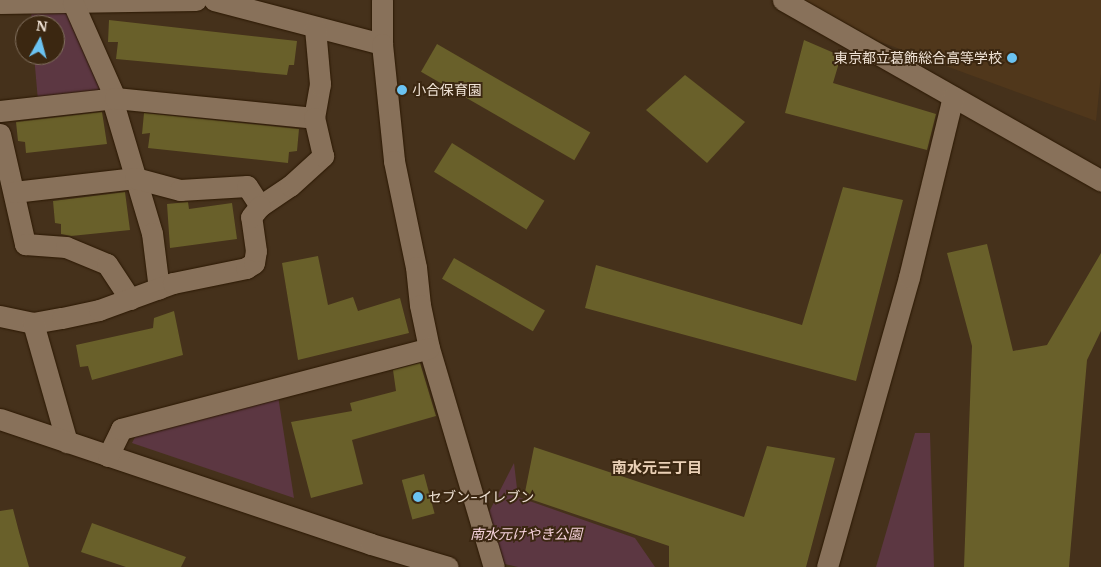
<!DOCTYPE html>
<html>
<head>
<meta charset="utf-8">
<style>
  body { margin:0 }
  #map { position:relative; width:1101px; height:567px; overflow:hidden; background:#45311b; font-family:Merriweather,"Noto Sans JP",serif }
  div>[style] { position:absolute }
  .built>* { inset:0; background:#50371b }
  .green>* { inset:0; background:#5c3742 }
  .building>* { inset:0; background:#69602a; transform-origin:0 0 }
  .roads { filter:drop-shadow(0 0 1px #2b1803) drop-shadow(0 0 1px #2b1803) }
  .minor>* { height:21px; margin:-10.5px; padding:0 10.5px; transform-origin:10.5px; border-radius:10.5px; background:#88715a }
  .dots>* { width:14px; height:14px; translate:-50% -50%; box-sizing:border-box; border:2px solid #3b2711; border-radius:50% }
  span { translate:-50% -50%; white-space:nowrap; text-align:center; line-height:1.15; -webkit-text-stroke:4px #3b2711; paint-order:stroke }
  .poi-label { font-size:14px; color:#f0e3d6 }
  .right { translate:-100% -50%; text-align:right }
  .left { translate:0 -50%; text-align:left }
  .park-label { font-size:14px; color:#f4d0da; font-style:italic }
  .neighbourhood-label { font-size:15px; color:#ead0b6; font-weight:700 }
  .north { position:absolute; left:15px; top:15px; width:50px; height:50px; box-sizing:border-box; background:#3b2711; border:1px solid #837260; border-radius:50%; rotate:7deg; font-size:14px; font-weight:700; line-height:20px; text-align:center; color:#f0e3d6 }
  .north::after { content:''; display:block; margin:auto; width:18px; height:22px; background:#6bc3f2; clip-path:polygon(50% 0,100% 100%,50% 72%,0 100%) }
</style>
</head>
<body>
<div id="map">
  <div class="built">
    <i style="clip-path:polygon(803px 0,1101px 0,1101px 74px,1096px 121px,878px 41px)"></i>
  </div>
  <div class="green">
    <i style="clip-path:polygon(64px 8px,105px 94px,38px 101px,34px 55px,55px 55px,55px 25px,32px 25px,31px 9px)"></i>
    <i style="clip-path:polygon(278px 396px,294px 498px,132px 443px,135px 437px)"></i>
    <i style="clip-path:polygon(915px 433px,930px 433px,934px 567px,876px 567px)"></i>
    <i style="clip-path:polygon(514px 463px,518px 497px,635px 538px,655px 567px,518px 567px,500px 563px,488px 514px)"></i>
  </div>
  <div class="building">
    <i style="clip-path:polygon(109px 20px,297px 41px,294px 65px,289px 65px,287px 75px,116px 59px,118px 42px,108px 42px)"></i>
    <i style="clip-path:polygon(804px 40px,841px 56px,833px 83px,936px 114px,927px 150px,785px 113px)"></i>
    <i style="left:437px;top:44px;width:177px;height:32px;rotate:30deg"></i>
    <i style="clip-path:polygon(685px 75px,745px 122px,707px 163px,646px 110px)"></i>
    <i style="clip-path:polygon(102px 112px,107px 144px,26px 153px,25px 142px,18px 141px,16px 122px)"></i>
    <i style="clip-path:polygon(144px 113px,299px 129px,297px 151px,289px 152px,288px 163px,148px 148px,150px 133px,142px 134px)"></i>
    <i style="left:452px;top:143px;width:109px;height:34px;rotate:32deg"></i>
    <i style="clip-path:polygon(843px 187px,903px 200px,856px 381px,585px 308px,596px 265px,802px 325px)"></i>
    <i style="clip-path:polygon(125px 192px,130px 230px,71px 236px,61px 234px,61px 224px,55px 223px,53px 201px)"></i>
    <i style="clip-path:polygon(188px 202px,189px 209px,232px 203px,237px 239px,170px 248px,167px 204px)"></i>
    <i style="clip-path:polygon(987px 244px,1013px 351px,1047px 345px,1101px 253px,1101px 331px,1087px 360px,1069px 567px,964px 567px,972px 346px,947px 253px)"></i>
    <i style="clip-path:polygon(318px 256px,328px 305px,353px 297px,358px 311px,400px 298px,409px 333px,298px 360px,282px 263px)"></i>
    <i style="left:454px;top:258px;width:105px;height:24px;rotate:30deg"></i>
    <i style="clip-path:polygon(174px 311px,183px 355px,92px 380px,88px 366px,80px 367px,76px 345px,153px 328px,154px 318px)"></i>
    <i style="clip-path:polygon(420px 363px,436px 416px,352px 440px,363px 484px,311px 498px,291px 422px,352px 411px,350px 403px,396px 391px,393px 370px)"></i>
    <i style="clip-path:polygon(767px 446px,835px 458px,806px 567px,669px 567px,669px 546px,524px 497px,534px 447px,744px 517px)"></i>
    <i style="left:424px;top:474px;width:41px;height:23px;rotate:75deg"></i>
    <i style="clip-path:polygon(13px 509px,19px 532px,29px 567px,0 567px,0 511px)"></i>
    <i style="clip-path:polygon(92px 523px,186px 557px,181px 567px,126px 567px,81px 552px)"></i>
  </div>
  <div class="roads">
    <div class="minor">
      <i style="left:214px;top:0;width:174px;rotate:14.7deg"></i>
      <i style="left:382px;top:0;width:44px;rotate:90deg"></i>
      <i style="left:382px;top:44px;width:118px;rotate:84.1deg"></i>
      <i style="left:394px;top:161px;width:108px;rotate:78.3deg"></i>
      <i style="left:416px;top:267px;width:38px;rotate:84deg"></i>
      <i style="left:420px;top:305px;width:44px;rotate:78.2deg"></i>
      <i style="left:429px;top:348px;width:228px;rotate:73.5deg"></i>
      <i style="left:783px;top:0;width:366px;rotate:29.6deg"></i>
      <i style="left:0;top:3px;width:196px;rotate:-0.9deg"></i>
      <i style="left:73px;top:3px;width:104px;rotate:66.1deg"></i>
      <i style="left:112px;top:99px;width:140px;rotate:73.4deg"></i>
      <i style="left:152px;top:233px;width:56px;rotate:82.9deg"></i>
      <i style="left:0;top:111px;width:116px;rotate:-6.4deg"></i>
      <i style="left:115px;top:98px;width:200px;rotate:5.7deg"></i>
      <i style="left:314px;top:118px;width:35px;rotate:-80deg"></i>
      <i style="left:320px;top:84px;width:56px;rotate:-95.1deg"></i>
      <i style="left:0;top:134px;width:113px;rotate:77.2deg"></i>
      <i style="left:25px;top:244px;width:41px;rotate:4.2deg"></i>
      <i style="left:66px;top:247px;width:44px;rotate:22.5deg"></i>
      <i style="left:107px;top:264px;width:42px;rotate:56.7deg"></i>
      <i style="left:14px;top:192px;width:122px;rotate:-6.6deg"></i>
      <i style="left:135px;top:178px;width:47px;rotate:14.9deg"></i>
      <i style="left:180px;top:190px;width:67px;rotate:-3.4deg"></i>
      <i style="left:247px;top:186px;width:24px;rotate:57deg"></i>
      <i style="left:260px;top:206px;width:36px;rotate:-34deg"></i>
      <i style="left:290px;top:186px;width:45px;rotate:-42.3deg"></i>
      <i style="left:323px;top:156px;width:39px;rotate:-103deg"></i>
      <i style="left:0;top:316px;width:34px;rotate:12deg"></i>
      <i style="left:33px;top:323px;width:29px;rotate:-10deg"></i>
      <i style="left:62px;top:318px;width:38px;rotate:-12deg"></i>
      <i style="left:99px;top:310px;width:79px;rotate:-20deg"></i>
      <i style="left:173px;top:283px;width:75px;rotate:-11.6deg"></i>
      <i style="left:246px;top:268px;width:9px;rotate:-32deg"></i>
      <i style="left:254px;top:263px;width:12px;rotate:-81deg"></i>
      <i style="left:256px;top:251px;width:34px;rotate:-98deg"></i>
      <i style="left:251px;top:217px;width:14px;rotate:-51deg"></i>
      <i style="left:33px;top:323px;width:124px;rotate:74.1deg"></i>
      <i style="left:0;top:419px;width:391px;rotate:18.6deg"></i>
      <i style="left:371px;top:544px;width:80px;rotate:16.6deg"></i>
      <i style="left:108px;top:456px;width:30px;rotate:-64deg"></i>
      <i style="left:121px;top:429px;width:318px;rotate:-14.7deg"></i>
      <i style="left:827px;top:567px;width:301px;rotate:-74.2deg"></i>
      <i style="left:909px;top:277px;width:185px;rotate:-76.3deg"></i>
    </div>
  </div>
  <div class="dots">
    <i style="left:1012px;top:58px;background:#6bc3f2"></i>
    <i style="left:402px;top:90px;background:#6bc3f2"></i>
    <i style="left:418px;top:497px;background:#6bc3f2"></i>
  </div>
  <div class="poi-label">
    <span class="right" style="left:1002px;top:58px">東京都立葛飾総合高等学校</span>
    <span class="left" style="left:412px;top:90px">小合保育園</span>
    <span class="left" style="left:428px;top:497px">セブン-イレブン</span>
  </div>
  <div class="park-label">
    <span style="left:526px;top:534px">南水元けやき公園</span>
  </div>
  <div class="neighbourhood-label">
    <span style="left:657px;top:468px">南水元三丁目</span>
  </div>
  <div class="north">N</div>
</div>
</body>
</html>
